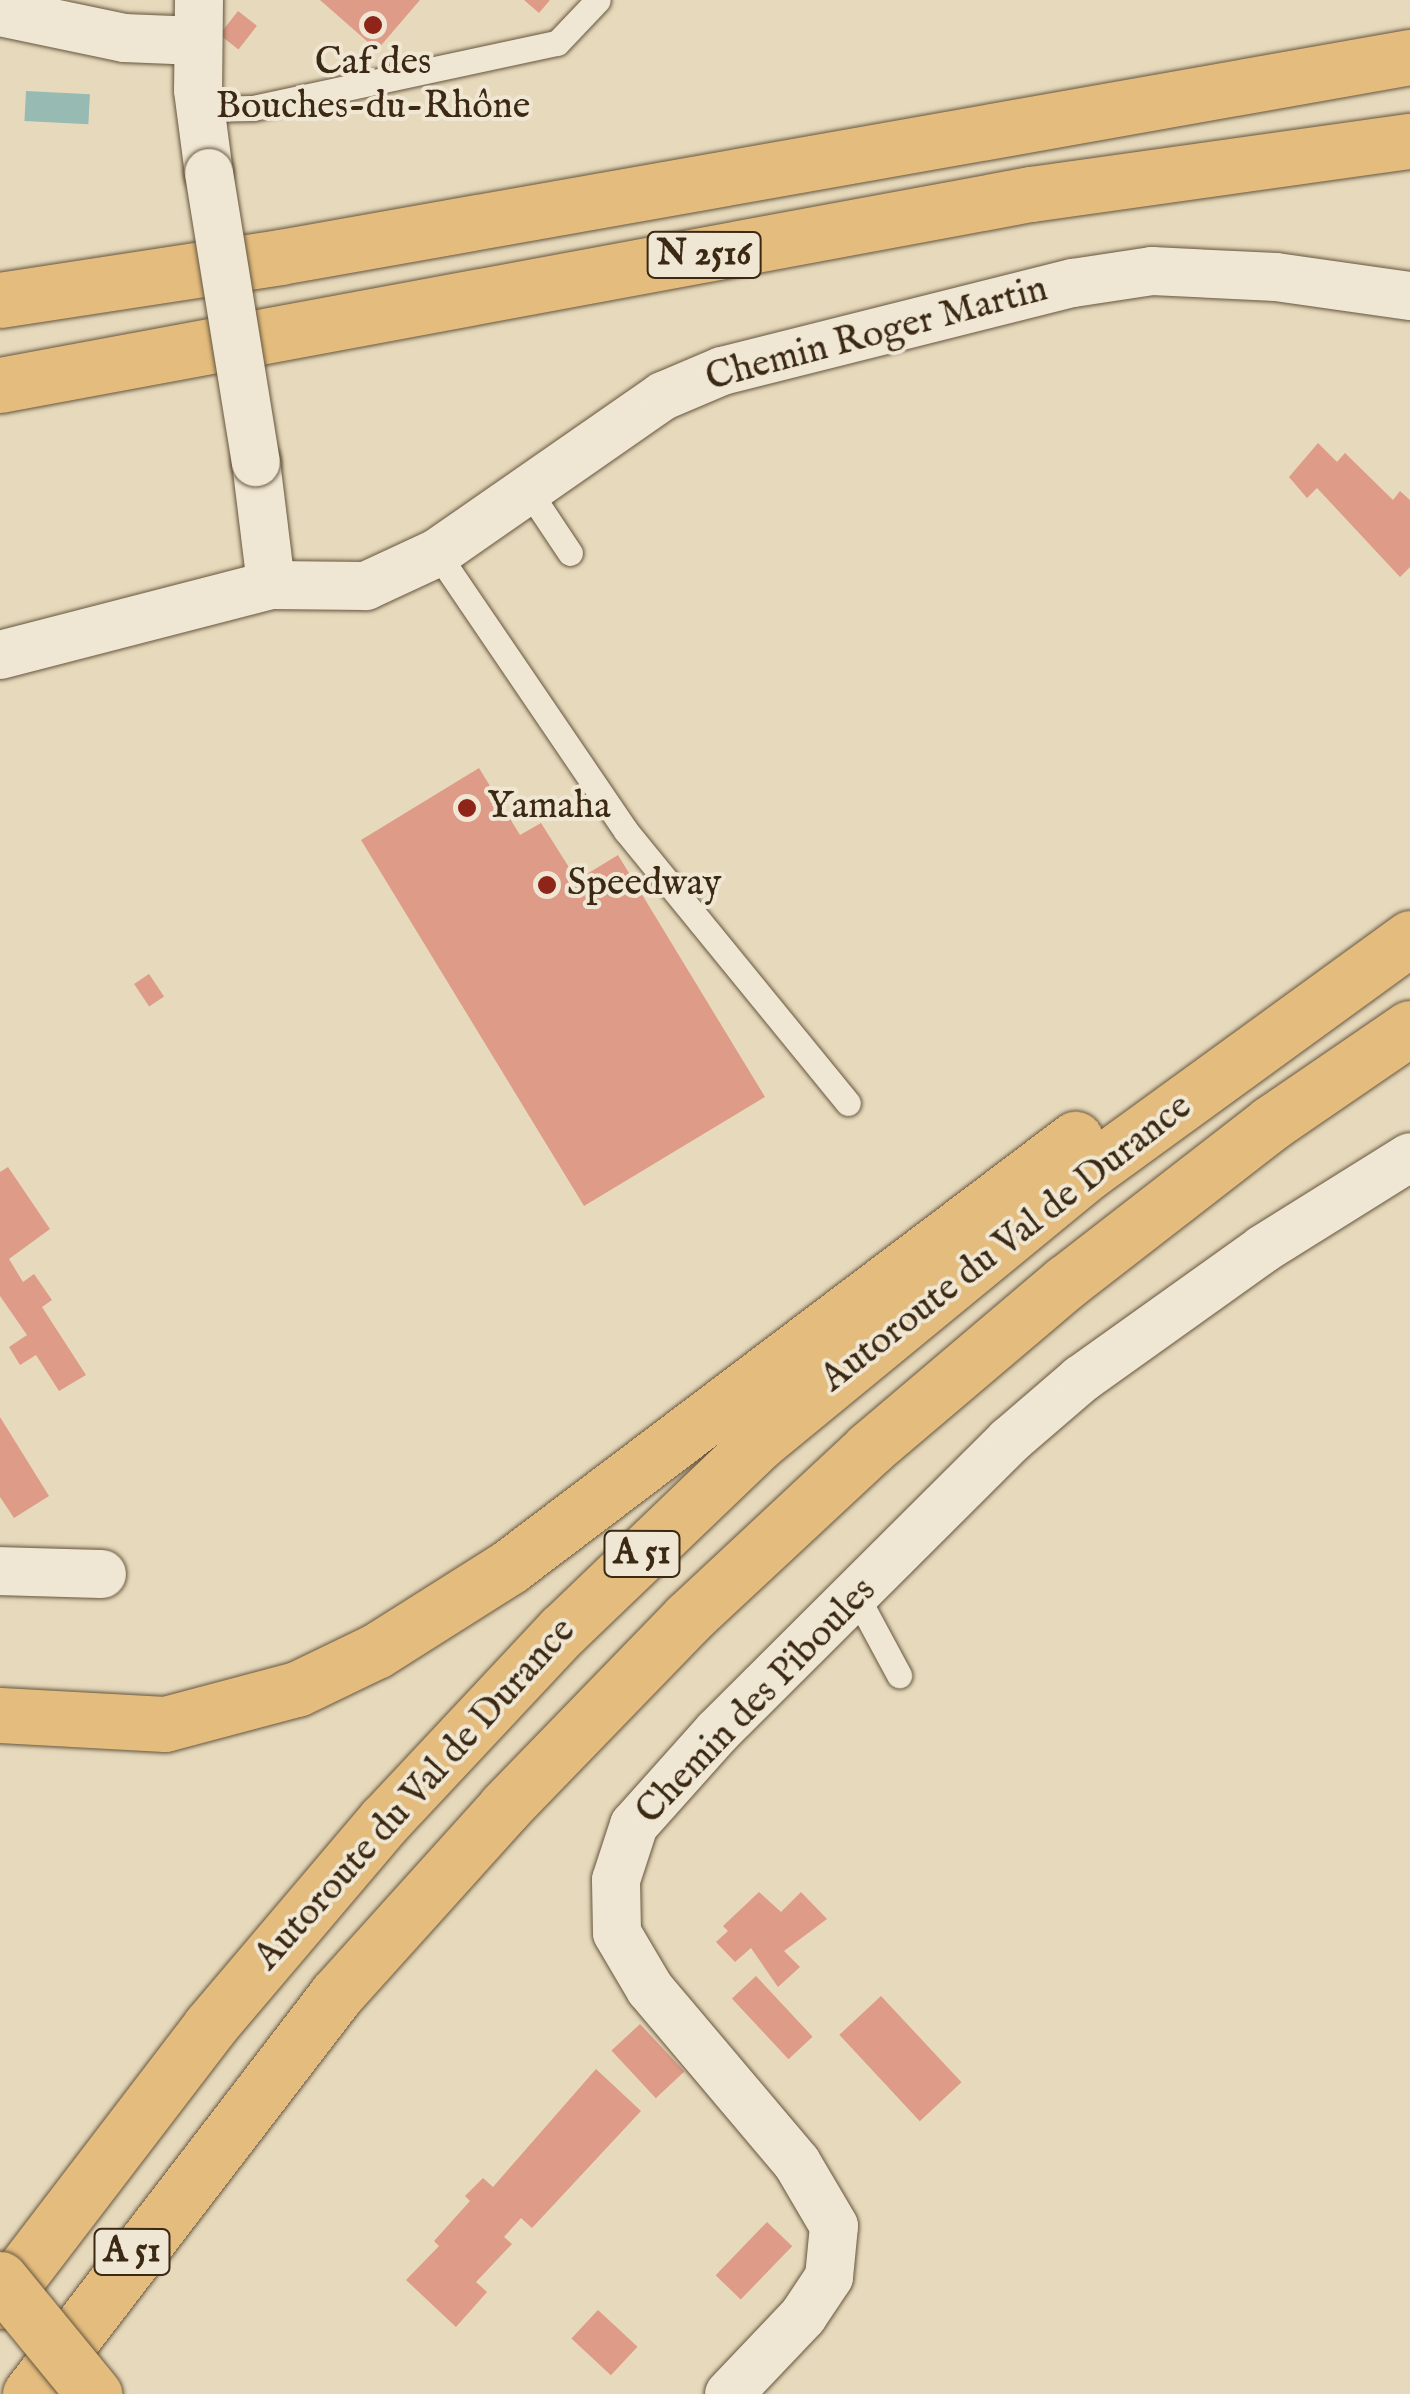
<!DOCTYPE html>
<html>
<head>
<meta charset="utf-8">
<style>
  body { margin:0 }
  #map { position:relative; width:1410px; height:2394px; overflow:hidden; background:#e7dabc; font-family:"IM FELL English",serif }
  div>[style] { position:absolute }
  .water>* { inset:0; background:#97bab2; transform-origin:0 0 }
  .building>* { inset:0; background:#dd9b88; transform-origin:0 0 }
  .roads { filter:drop-shadow(0 0 2px #66553e) drop-shadow(0 0 2px #66553e) }
  .lane>* { height:25px; margin:-12.5px; padding:0 12.5px; transform-origin:12.5px; border-radius:12.5px; background:#efe7d3 }
  .street>* { height:48px; margin:-24px; padding:0 24px; transform-origin:24px; border-radius:24px; background:#efe7d3 }
  .highway>* { height:55px; margin:-27.5px; padding:0 27.5px; transform-origin:27.5px; border-radius:27.5px; background:#e4bd7e }
  .bridges { filter:drop-shadow(0 0 2px #66553e) drop-shadow(0 0 2px #66553e) }
  .street-bridge>* { height:48px; margin:-24px; padding:0 24px; transform-origin:24px; border-radius:24px; background:#efe7d3 }
  .highway-bridge>* { height:55px; margin:-27.5px; padding:0 27.5px; transform-origin:27.5px; border-radius:27.5px; background:#e4bd7e }
  .dots>* { width:28px; height:28px; translate:-50% -50%; box-sizing:border-box; border:5px solid #efe7d3; border-radius:50% }
  span { translate:-50% -50%; white-space:nowrap; text-align:center; line-height:1.15; -webkit-text-stroke:8px #efe7d3; paint-order:stroke }
  .shield-label span { padding:2px 8px; background:#efe7d3; border:2px solid; border-radius:8px; -webkit-text-stroke-width:0 }
  .shield-label { font-size:35px; color:#3b2914; font-weight:700 }
  .poi-label { font-size:38px; color:#3b2914 }
  .left { translate:0 -50%; text-align:left }
  .street-label { font-size:38px; color:#3b2914 }
</style>
</head>
<body>
<div id="map">
  <div class="water">
    <i style="left:26px;top:91px;width:64px;height:30px;rotate:3deg"></i>
  </div>
  <div class="building">
    <i style="clip-path:polygon(320px 0,420px 0,377px 50px)"></i>
    <i style="clip-path:polygon(524px 0,550px 0,539px 13px)"></i>
    <i style="left:238px;top:11px;width:24px;height:30px;rotate:38deg"></i>
    <i style="clip-path:polygon(1318px 443px,1337px 462px,1345px 453px,1393px 500px,1400px 491px,1410px 500px,1410px 567px,1400px 577px,1317px 488px,1307px 498px,1289px 477px)"></i>
    <i style="clip-path:polygon(479px 768px,520px 835px,541px 823px,577px 880px,618px 855px,765px 1097px,584px 1206px,361px 840px)"></i>
    <i style="left:149px;top:974px;width:27px;height:18px;rotate:56deg"></i>
    <i style="clip-path:polygon(8px 1167px,50px 1229px,9px 1259px,23px 1282px,34px 1274px,52px 1300px,42px 1307px,86px 1375px,59px 1391px,36px 1355px,20px 1365px,9px 1347px,27px 1335px,0 1296px,0 1172px)"></i>
    <i style="clip-path:polygon(0 1417px,49px 1496px,14px 1518px,0 1497px)"></i>
    <i style="clip-path:polygon(759px 1892px,781px 1912px,801px 1892px,827px 1919px,784px 1951px,800px 1967px,778px 1987px,751px 1948px,735px 1962px,716px 1942px,728px 1931px,723px 1926px)"></i>
    <i style="left:756px;top:1976px;width:83px;height:33px;rotate:47deg"></i>
    <i style="left:881px;top:1996px;width:118px;height:57px;rotate:47deg"></i>
    <i style="left:640px;top:2024px;width:65px;height:39px;rotate:47deg"></i>
    <i style="clip-path:polygon(596px 2069px,641px 2111px,532px 2228px,521px 2218px,504px 2237px,512px 2244px,476px 2282px,487px 2292px,456px 2327px,406px 2280px,439px 2246px,434px 2241px,470px 2201px,465px 2196px,483px 2178px,493px 2187px)"></i>
    <i style="left:767px;top:2222px;width:35px;height:74px;rotate:44deg"></i>
    <i style="left:598px;top:2310px;width:54px;height:39px;rotate:43deg"></i>
  </div>
  <div class="roads">
    <div class="lane">
      <i style="left:199px;top:109px;width:54px;rotate:-1.1deg"></i>
      <i style="left:253px;top:108px;width:311px;rotate:-12.1deg"></i>
      <i style="left:557px;top:43px;width:59px;rotate:-46.4deg"></i>
      <i style="left:530px;top:493px;width:72px;rotate:56.3deg"></i>
      <i style="left:437px;top:553px;width:336px;rotate:55.8deg"></i>
      <i style="left:626px;top:831px;width:351px;rotate:50.8deg"></i>
      <i style="left:857px;top:1597px;width:89px;rotate:61.7deg"></i>
    </div>
    <div class="street">
      <i style="left:199px;top:0;width:90px;rotate:90.6deg"></i>
      <i style="left:198px;top:90px;width:84px;rotate:82.5deg"></i>
      <i style="left:0;top:12px;width:127px;rotate:11.8deg"></i>
      <i style="left:124px;top:38px;width:74px;rotate:2.3deg"></i>
      <i style="left:256px;top:462px;width:124px;rotate:83deg"></i>
      <i style="left:0;top:655px;width:280px;rotate:-14.5deg"></i>
      <i style="left:271px;top:585px;width:95px;rotate:0.6deg"></i>
      <i style="left:366px;top:586px;width:78px;rotate:-24.9deg"></i>
      <i style="left:437px;top:553px;width:275px;rotate:-34.8deg"></i>
      <i style="left:663px;top:396px;width:64px;rotate:-23deg"></i>
      <i style="left:722px;top:371px;width:362px;rotate:-14.1deg"></i>
      <i style="left:1073px;top:283px;width:80px;rotate:-8.6deg"></i>
      <i style="left:1152px;top:271px;width:124px;rotate:2.8deg"></i>
      <i style="left:1276px;top:277px;width:135px;rotate:8.1deg"></i>
      <i style="left:0;top:1571px;width:102px;rotate:1.7deg"></i>
      <i style="left:729px;top:2394px;width:108px;rotate:-46.5deg"></i>
      <i style="left:803px;top:2316px;width:47px;rotate:-56.3deg"></i>
      <i style="left:829px;top:2277px;width:51px;rotate:-84.4deg"></i>
      <i style="left:834px;top:2226px;width:73px;rotate:-120.4deg"></i>
      <i style="left:797px;top:2163px;width:228px;rotate:-130.2deg"></i>
      <i style="left:650px;top:1989px;width:65px;rotate:-120.5deg"></i>
      <i style="left:617px;top:1933px;width:53px;rotate:-91.1deg"></i>
      <i style="left:616px;top:1880px;width:58px;rotate:-71.9deg"></i>
      <i style="left:634px;top:1825px;width:126px;rotate:-48.2deg"></i>
      <i style="left:718px;top:1731px;width:411px;rotate:-44.9deg"></i>
      <i style="left:1009px;top:1441px;width:95px;rotate:-40.7deg"></i>
      <i style="left:1081px;top:1379px;width:224px;rotate:-35.5deg"></i>
      <i style="left:1263px;top:1249px;width:173px;rotate:-32deg"></i>
    </div>
    <div class="highway">
      <i style="left:0;top:300px;width:283px;rotate:-8.7deg"></i>
      <i style="left:280px;top:257px;width:1148px;rotate:-10.04deg"></i>
      <i style="left:0;top:385px;width:1049px;rotate:-10.5deg"></i>
      <i style="left:1031px;top:194px;width:383px;rotate:-8deg"></i>
      <i style="left:0;top:1715px;width:165px;rotate:3.1deg"></i>
      <i style="left:165px;top:1724px;width:137px;rotate:-14.9deg"></i>
      <i style="left:297px;top:1689px;width:88px;rotate:-25.7deg"></i>
      <i style="left:376px;top:1651px;width:157px;rotate:-32.3deg"></i>
      <i style="left:509px;top:1567px;width:710px;rotate:-37.1deg"></i>
      <i style="left:0;top:2301px;width:346px;rotate:-52.6deg"></i>
      <i style="left:210px;top:2026px;width:270px;rotate:-49.7deg"></i>
      <i style="left:385px;top:1820px;width:260px;rotate:-46.9deg"></i>
      <i style="left:563px;top:1630px;width:270px;rotate:-43.8deg"></i>
      <i style="left:758px;top:1443px;width:427px;rotate:-39.4deg"></i>
      <i style="left:1088px;top:1172px;width:398px;rotate:-36deg"></i>
      <i style="left:30px;top:2394px;width:503px;rotate:-52.51deg"></i>
      <i style="left:336px;top:1995px;width:253px;rotate:-48deg"></i>
      <i style="left:505px;top:1807px;width:263px;rotate:-45.9deg"></i>
      <i style="left:688px;top:1618px;width:248px;rotate:-43deg"></i>
      <i style="left:869px;top:1449px;width:258px;rotate:-40.3deg"></i>
      <i style="left:1066px;top:1282px;width:259px;rotate:-37.8deg"></i>
      <i style="left:1271px;top:1123px;width:168px;rotate:-34.4deg"></i>
    </div>
  </div>
  <div class="bridges">
    <div class="street-bridge">
      <i style="left:209px;top:173px;width:293px;rotate:80.8deg"></i>
    </div>
    <div class="highway-bridge">
      <i style="left:0;top:2279px;width:149px;rotate:50.7deg"></i>
    </div>
  </div>
  <div class="dots">
    <i style="left:373px;top:25px;background:#8f2418"></i>
    <i style="left:467px;top:808px;background:#8f2418"></i>
    <i style="left:547px;top:885px;background:#8f2418"></i>
  </div>
  <div class="shield-label">
    <span style="left:704px;top:255px">N 2516</span>
    <span style="left:642px;top:1554px">A 51</span>
    <span style="left:132px;top:2252px">A 51</span>
  </div>
  <div class="poi-label">
    <span style="left:373px;top:86px">Caf des<br>Bouches-du-Rhône</span>
    <span class="left" style="left:487px;top:808px">Yamaha</span>
    <span class="left" style="left:567px;top:885px">Speedway</span>
  </div>
  <div class="street-label">
    <span style="left:877px;top:335px;rotate:-15deg">Chemin Roger Martin</span>
    <span style="left:1007px;top:1244px;rotate:-38deg">Autoroute du Val de Durance</span>
    <span style="left:757px;top:1702px;rotate:-46deg">Chemin des Piboules</span>
    <span style="left:416px;top:1795px;rotate:-48deg">Autoroute du Val de Durance</span>
  </div>
</div>
</body>
</html>
